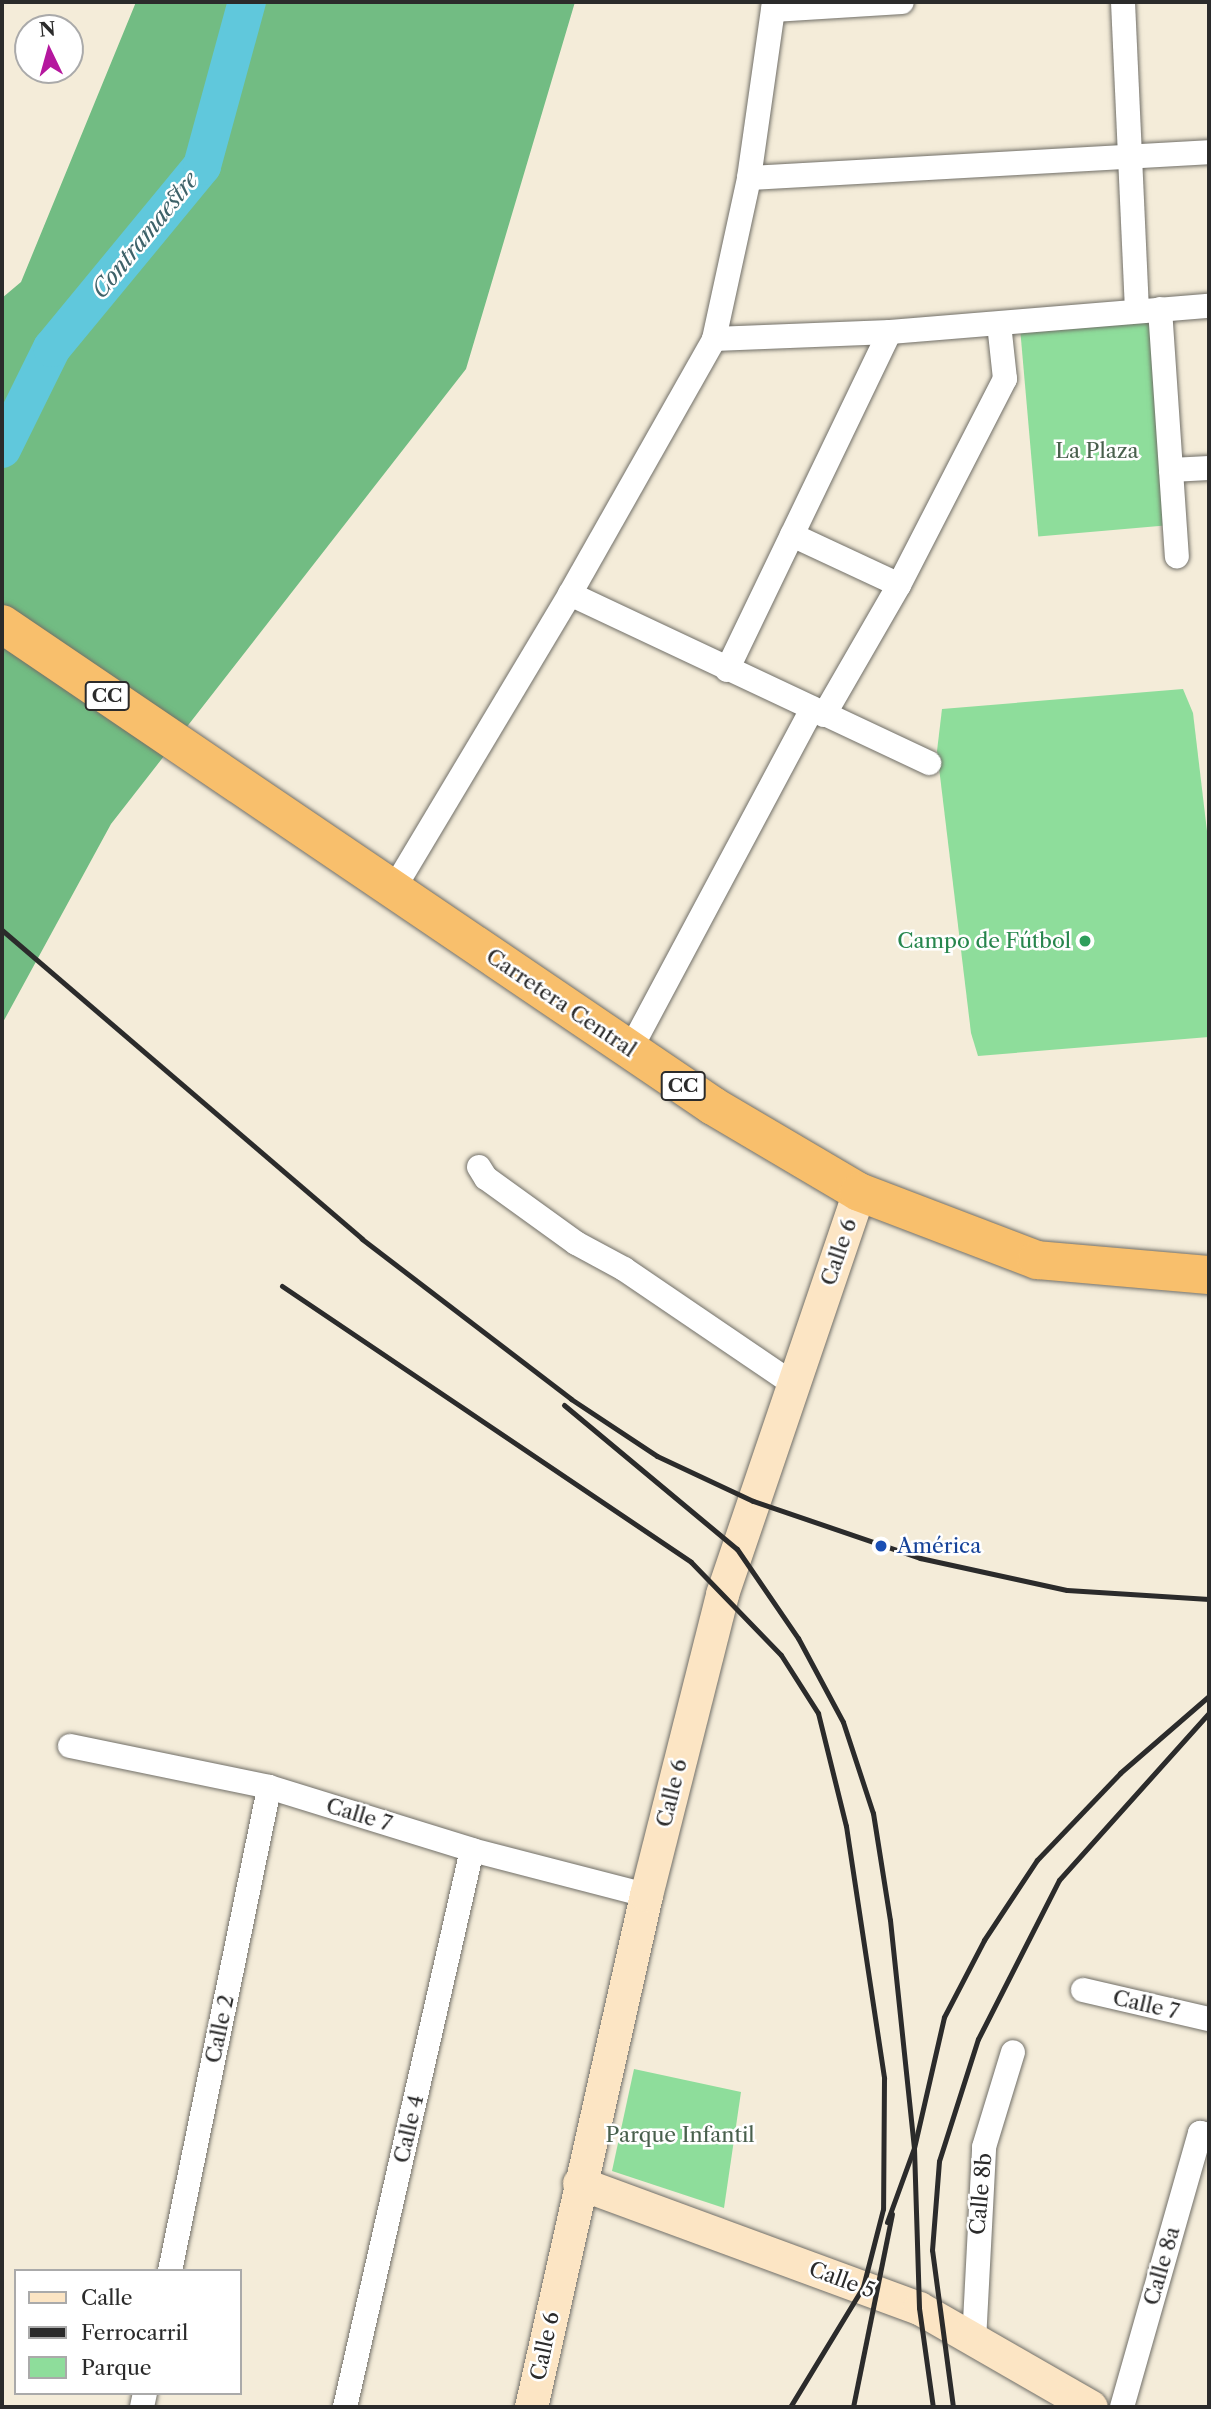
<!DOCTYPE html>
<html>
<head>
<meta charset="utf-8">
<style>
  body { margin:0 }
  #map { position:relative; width:1211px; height:2409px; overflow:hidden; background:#f4ecd9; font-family:"Libre Caslon Text",serif }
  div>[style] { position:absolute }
  .green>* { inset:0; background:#8edd9b; transform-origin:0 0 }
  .forest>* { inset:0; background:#72bc83 }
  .river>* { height:38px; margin:-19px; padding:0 19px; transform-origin:19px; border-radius:19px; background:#60c8dc }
  .roads { filter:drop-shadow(0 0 2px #716f68) drop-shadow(0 0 2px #716f68) }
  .street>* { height:24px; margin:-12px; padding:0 12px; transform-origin:12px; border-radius:12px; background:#fff }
  .secondary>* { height:33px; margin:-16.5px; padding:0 16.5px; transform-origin:16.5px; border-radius:16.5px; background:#fce5c4 }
  .highway>* { height:38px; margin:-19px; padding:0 19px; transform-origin:19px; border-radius:19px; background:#f8bf6c }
  .rail>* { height:5px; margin:-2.5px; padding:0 2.5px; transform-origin:2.5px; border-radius:2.5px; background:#2b2b2b }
  .dots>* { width:19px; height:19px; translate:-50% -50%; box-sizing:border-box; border:4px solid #fff; border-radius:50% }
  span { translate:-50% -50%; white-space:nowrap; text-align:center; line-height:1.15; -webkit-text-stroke:5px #fff; paint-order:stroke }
  .shield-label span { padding:2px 5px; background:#fff; border:2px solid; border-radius:5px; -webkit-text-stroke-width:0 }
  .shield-label { font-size:19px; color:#2b2b2b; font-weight:700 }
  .park-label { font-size:21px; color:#49604d }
  .leisure-label { font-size:21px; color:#27864d }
  .right { translate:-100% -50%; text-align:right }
  .street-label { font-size:21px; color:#2b2b2b }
  .transit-label { font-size:21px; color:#164399 }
  .left { translate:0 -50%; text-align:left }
  .water-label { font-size:23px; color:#3e6269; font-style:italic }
  .frame { position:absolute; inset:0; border:4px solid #2b2b2b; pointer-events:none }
  .legend { position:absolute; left:14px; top:2269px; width:228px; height:126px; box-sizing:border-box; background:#fff; border:2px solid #aaa; margin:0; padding:9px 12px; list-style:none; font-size:21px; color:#2b2b2b }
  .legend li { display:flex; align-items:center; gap:14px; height:35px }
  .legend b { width:35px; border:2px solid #aaa }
  .north { position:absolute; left:14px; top:14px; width:70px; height:70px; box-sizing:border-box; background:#fff; border:2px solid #aaa; border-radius:50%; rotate:355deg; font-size:19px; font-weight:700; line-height:28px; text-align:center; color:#2b2b2b }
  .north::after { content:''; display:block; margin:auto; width:24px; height:32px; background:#b5179e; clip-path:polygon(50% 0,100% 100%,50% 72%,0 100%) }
</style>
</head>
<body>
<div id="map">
  <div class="green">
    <i style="left:1150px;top:322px;width:204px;height:130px;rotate:85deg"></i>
    <i style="clip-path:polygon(1183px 689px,1193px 713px,1209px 848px,1209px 1037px,978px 1056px,971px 1033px,937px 751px,942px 709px)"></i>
    <i style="clip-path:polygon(634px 2069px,741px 2092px,724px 2208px,612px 2171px)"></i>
  </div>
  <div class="forest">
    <i style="clip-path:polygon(136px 2px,575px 2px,466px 369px,111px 824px,2px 1024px,2px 298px,21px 282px)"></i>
  </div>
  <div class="river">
    <i style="left:2px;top:449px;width:113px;rotate:-63.7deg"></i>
    <i style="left:52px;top:348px;width:236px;rotate:-50.5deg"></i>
    <i style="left:202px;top:166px;width:170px;rotate:-74.7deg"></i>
  </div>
  <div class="roads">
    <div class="street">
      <i style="left:1123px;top:2px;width:309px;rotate:87.4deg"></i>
      <i style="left:773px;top:10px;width:129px;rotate:-3.5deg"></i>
      <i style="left:749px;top:178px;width:461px;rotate:-3.2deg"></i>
      <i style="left:1160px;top:309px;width:248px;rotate:86.1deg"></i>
      <i style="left:714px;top:339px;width:176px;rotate:-2.3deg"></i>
      <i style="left:890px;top:332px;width:320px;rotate:-4.7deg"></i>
      <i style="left:1171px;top:470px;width:38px;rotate:-3deg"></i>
      <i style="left:792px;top:535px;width:118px;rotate:25deg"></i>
      <i style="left:570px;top:594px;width:397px;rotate:25.2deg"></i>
      <i style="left:727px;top:670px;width:375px;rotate:-64.3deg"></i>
      <i style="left:824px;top:715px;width:150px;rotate:-60deg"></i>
      <i style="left:899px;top:585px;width:232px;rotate:-62.8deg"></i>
      <i style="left:1005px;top:379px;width:55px;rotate:-96.2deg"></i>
      <i style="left:393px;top:890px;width:345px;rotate:-59.1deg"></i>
      <i style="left:570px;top:594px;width:293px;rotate:-60.5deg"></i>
      <i style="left:714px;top:339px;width:165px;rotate:-77.7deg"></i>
      <i style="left:749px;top:178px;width:178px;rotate:-81.9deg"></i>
      <i style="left:630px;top:1050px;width:387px;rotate:-61.9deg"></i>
      <i style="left:479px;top:1167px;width:13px;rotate:58deg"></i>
      <i style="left:486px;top:1178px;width:111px;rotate:35.8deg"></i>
      <i style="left:576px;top:1243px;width:55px;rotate:28.4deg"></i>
      <i style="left:624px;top:1269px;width:204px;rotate:34.2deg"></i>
      <i style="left:70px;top:1746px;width:203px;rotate:11.6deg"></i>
      <i style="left:269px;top:1787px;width:213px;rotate:17.2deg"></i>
      <i style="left:472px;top:1850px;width:180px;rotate:14.5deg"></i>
      <i style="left:1083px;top:1990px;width:129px;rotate:13deg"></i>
      <i style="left:170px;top:2271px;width:494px;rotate:-78.4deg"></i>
      <i style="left:974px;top:2341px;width:194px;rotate:-87deg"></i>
      <i style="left:984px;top:2147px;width:99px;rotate:-73deg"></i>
      <i style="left:142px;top:2407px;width:14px;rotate:-78deg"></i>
      <i style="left:345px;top:2407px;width:571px;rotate:-77.16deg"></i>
      <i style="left:1122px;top:2407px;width:285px;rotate:-74.1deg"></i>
      <i style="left:1200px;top:2133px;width:9px;rotate:13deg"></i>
    </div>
    <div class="secondary">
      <i style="left:579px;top:2183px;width:362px;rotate:20.2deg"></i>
      <i style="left:919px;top:2308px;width:198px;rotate:29.9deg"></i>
      <i style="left:531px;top:2407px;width:525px;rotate:-77.34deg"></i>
      <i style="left:646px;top:1895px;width:310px;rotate:-75.8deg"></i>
      <i style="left:722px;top:1594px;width:425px;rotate:-71.2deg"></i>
    </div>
    <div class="highway">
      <i style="left:2px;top:624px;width:859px;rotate:34.13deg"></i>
      <i style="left:713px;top:1106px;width:169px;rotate:30.5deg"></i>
      <i style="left:859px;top:1192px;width:191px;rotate:20.9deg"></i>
      <i style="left:1037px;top:1260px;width:173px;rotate:5deg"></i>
    </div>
  </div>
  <div class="rail">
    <i style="left:2px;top:930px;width:474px;rotate:40.6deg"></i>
    <i style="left:362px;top:1239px;width:263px;rotate:37.4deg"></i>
    <i style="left:571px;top:1399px;width:103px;rotate:33.5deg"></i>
    <i style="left:657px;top:1456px;width:106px;rotate:25.1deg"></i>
    <i style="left:753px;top:1501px;width:176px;rotate:18.8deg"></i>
    <i style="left:920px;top:1558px;width:150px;rotate:12.3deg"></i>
    <i style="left:1067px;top:1590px;width:142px;rotate:3.6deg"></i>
    <i style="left:282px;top:1286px;width:493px;rotate:34deg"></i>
    <i style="left:691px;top:1562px;width:129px;rotate:45.9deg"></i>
    <i style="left:781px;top:1655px;width:69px;rotate:57.5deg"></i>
    <i style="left:818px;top:1713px;width:116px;rotate:76.1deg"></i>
    <i style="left:846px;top:1826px;width:255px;rotate:81.4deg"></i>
    <i style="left:884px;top:2078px;width:131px;rotate:90.4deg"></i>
    <i style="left:883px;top:2209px;width:81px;rotate:104.4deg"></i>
    <i style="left:863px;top:2287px;width:140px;rotate:121.3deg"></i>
    <i style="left:564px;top:1405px;width:225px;rotate:39.8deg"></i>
    <i style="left:737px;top:1549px;width:108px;rotate:55.6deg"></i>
    <i style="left:798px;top:1638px;width:95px;rotate:61.8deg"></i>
    <i style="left:843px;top:1722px;width:96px;rotate:71.8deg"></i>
    <i style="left:873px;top:1813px;width:108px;rotate:81deg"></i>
    <i style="left:890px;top:1920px;width:229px;rotate:84deg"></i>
    <i style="left:914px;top:2148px;width:160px;rotate:88.2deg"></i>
    <i style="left:919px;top:2308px;width:100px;rotate:82deg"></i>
    <i style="left:887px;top:2222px;width:79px;rotate:-70deg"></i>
    <i style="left:914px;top:2148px;width:134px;rotate:-77.1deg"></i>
    <i style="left:944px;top:2017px;width:87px;rotate:-62.5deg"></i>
    <i style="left:984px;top:1940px;width:96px;rotate:-56.5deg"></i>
    <i style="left:1037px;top:1860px;width:120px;rotate:-46.3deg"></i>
    <i style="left:1120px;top:1773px;width:118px;rotate:-40.9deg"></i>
    <i style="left:853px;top:2407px;width:197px;rotate:-78.6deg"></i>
    <i style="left:953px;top:2407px;width:158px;rotate:-97.6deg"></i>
    <i style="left:932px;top:2250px;width:89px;rotate:-85.5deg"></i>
    <i style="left:939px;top:2161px;width:128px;rotate:-72.3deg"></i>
    <i style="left:978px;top:2039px;width:178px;rotate:-63deg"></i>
    <i style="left:1059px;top:1880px;width:224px;rotate:-48.1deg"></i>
  </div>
  <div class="dots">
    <i style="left:1085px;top:941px;background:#2e9e5b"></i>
    <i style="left:881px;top:1546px;background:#1a4fb4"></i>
  </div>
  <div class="shield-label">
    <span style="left:107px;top:696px">CC</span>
    <span style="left:683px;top:1086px">CC</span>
  </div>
  <div class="park-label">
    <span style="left:1097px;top:451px">La Plaza</span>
    <span style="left:680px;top:2135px">Parque Infantil</span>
  </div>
  <div class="leisure-label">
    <span class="right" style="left:1071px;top:941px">Campo de Fútbol</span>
  </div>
  <div class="street-label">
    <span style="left:561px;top:1003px;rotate:34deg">Carretera Central</span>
    <span style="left:839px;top:1252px;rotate:-71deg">Calle 6</span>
    <span style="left:672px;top:1793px;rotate:-76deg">Calle 6</span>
    <span style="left:359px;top:1815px;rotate:17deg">Calle 7</span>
    <span style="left:1146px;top:2005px;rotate:13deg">Calle 7</span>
    <span style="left:220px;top:2029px;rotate:-78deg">Calle 2</span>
    <span style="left:409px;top:2129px;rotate:-77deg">Calle 4</span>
    <span style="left:981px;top:2194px;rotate:-85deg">Calle 8b</span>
    <span style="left:1162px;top:2266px;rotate:-74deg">Calle 8a</span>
    <span style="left:842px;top:2280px;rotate:20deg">Calle 5</span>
    <span style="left:545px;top:2346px;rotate:-78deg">Calle 6</span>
  </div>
  <div class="transit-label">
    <span class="left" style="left:897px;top:1546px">América</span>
  </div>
  <div class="water-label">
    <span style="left:145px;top:235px;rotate:-51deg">Contramaestre</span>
  </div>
  <div class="frame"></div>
  <ul class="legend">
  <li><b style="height:9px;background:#fce5c4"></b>Calle</li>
  <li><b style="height:9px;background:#2b2b2b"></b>Ferrocarril</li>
  <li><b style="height:19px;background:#8edd9b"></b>Parque</li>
  </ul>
  <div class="north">N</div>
</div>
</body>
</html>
